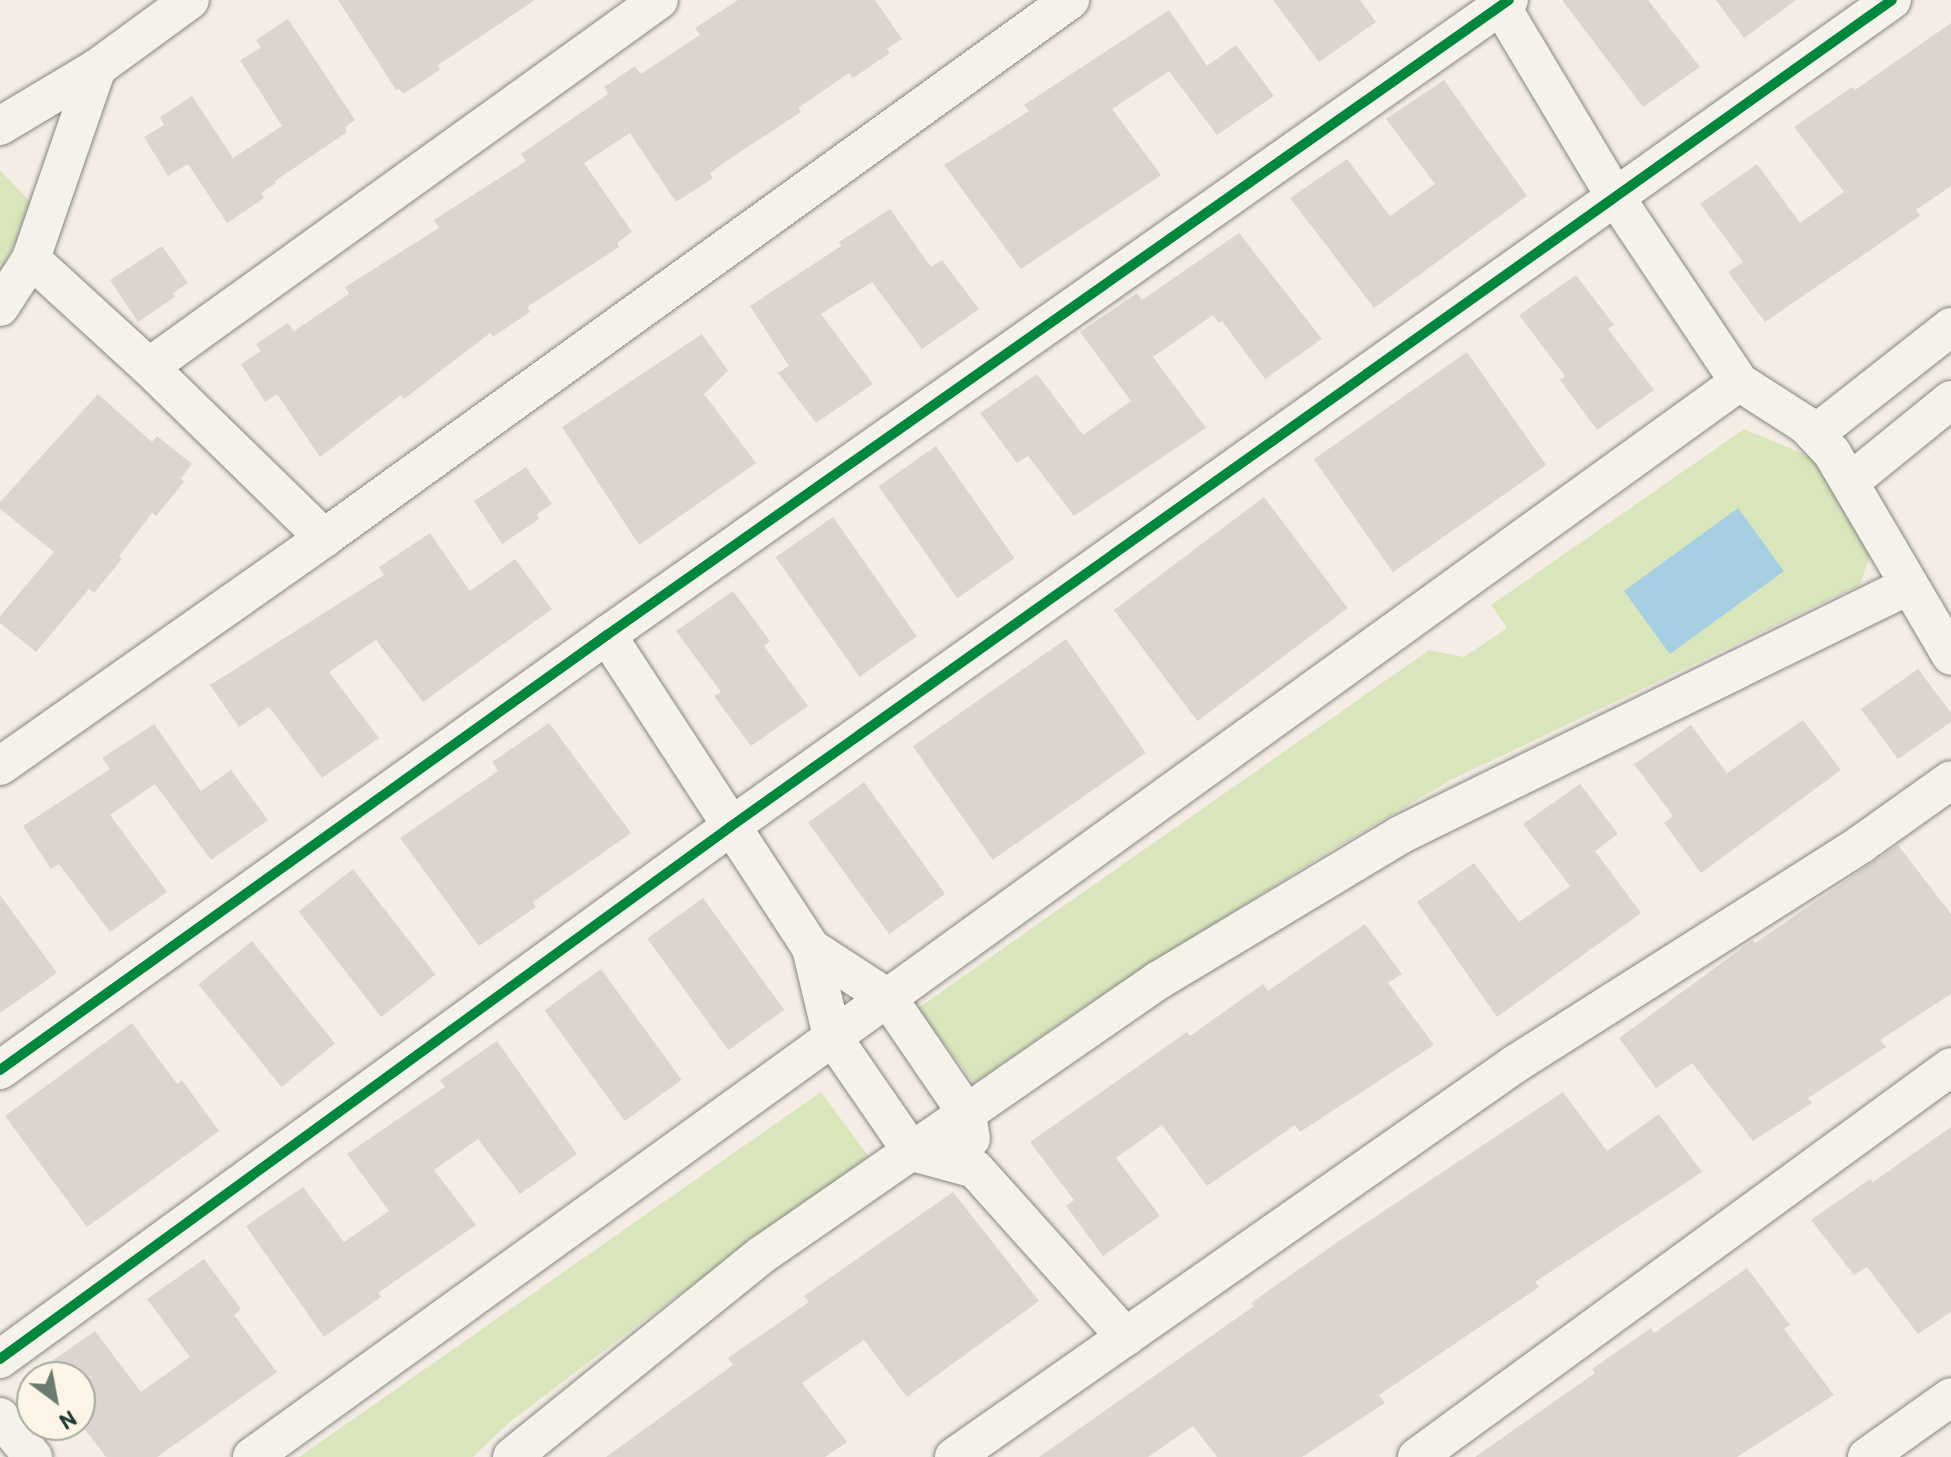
<!DOCTYPE html>
<html>
<head>
<meta charset="utf-8">
<style>
  body { margin:0 }
  #map { position:relative; width:1951px; height:1457px; overflow:hidden; background:#f5ede5; font-family:Itim,sans-serif }
  div>[style] { position:absolute }
  .green>* { inset:0; background:#d9e6bc }
  .water>* { inset:0; background:#a6cfe4; transform-origin:0 0 }
  .building>* { inset:0; background:#ddd4cf; transform-origin:0 0 }
  .roads { filter:drop-shadow(0 0 2px #858781) drop-shadow(0 0 2px #858781) }
  .street>* { height:38px; margin:-19px; padding:0 19px; transform-origin:19px; border-radius:19px; background:#f5f1eb }
  .cycleway>* { height:10px; margin:-5px; padding:0 5px; transform-origin:5px; border-radius:5px; background:#00873e }
  span { translate:-50% -50%; white-space:nowrap; text-align:center; line-height:1.15; -webkit-text-stroke:6px #fcf5e5; paint-order:stroke }
  .north { position:absolute; left:16px; top:1361px; width:80px; height:80px; box-sizing:border-box; background:#fcf5e5; border:2px solid #a4ab9e; border-radius:50%; rotate:148deg; font-size:22px; font-weight:700; line-height:32px; text-align:center; color:#1f3d34 }
  .north::after { content:''; display:block; margin:auto; width:28px; height:36px; background:#6a7b72; clip-path:polygon(50% 0,100% 100%,50% 72%,0 100%) }
</style>
</head>
<body>
<div id="map">
  <div class="green">
    <i style="clip-path:polygon(0 170px,33px 205px,0 273px)"></i>
    <i style="clip-path:polygon(1744px 429px,1816px 459px,1870px 556px,1860px 585px,1453px 779px,1328px 852px,1088px 1004px,974px 1083px,918px 1008px,1429px 650px,1464px 657px,1507px 628px,1491px 605px)"></i>
    <i style="clip-path:polygon(821px 1092px,869px 1157px,662px 1307px,511px 1421px,473px 1457px,299px 1457px)"></i>
  </div>
  <div class="water">
    <i style="left:1738px;top:508px;width:78px;height:141px;rotate:54deg"></i>
  </div>
  <div class="building">
    <i style="clip-path:polygon(338px 0,535px 0,438px 65px,440px 70px,403px 94px,399px 89px,396px 90px)"></i>
    <i style="clip-path:polygon(738px 0,875px 0,902px 39px,887px 49px,890px 53px,853px 78px,849px 73px,798px 108px,801px 112px,725px 162px,710px 173px,713px 178px,676px 202px,630px 133px,584px 163px,632px 232px,617px 243px,619px 247px,527px 307px,530px 312px,493px 337px,490px 333px,404px 399px,401px 395px,320px 457px,277px 394px,265px 402px,241px 364px,261px 351px,256px 344px,288px 323px,294px 331px,349px 294px,345px 287px,439px 228px,434px 220px,526px 161px,521px 154px,608px 94px,604px 87px,635px 66px,641px 74px,700px 35px,695px 28px)"></i>
    <i style="clip-path:polygon(1273px 0,1360px 0,1376px 22px,1319px 62px)"></i>
    <i style="clip-path:polygon(1562px 0,1648px 0,1700px 67px,1643px 107px)"></i>
    <i style="clip-path:polygon(1716px 0,1796px 0,1744px 38px)"></i>
    <i style="clip-path:polygon(1169px 10px,1207px 66px,1236px 45px,1274px 96px,1217px 135px,1169px 71px,1112px 109px,1161px 175px,1021px 269px,944px 165px,1029px 111px,1024px 105px)"></i>
    <i style="clip-path:polygon(288px 19px,355px 120px,345px 127px,347px 132px,275px 181px,276px 183px,261px 193px,264px 198px,227px 223px,188px 164px,168px 176px,144px 137px,164px 125px,160px 117px,192px 96px,233px 158px,282px 126px,240px 60px,261px 48px,256px 40px)"></i>
    <i style="clip-path:polygon(1951px 23px,1951px 186px,1916px 210px,1920px 216px,1765px 322px,1728px 272px,1743px 262px,1700px 204px,1757px 164px,1800px 223px,1844px 192px,1794px 127px,1852px 87px,1855px 90px)"></i>
    <i style="clip-path:polygon(1444px 80px,1527px 196px,1374px 308px,1290px 198px,1347px 159px,1390px 216px,1435px 184px,1386px 119px)"></i>
    <i style="clip-path:polygon(890px 209px,931px 267px,942px 260px,979px 309px,922px 349px,872px 282px,821px 314px,873px 384px,816px 423px,778px 373px,789px 366px,750px 306px,841px 246px,839px 242px)"></i>
    <i style="clip-path:polygon(1239px 233px,1322px 339px,1265px 379px,1222px 321px,1219px 323px,1213px 315px,1153px 357px,1206px 428px,1074px 516px,1028px 456px,1017px 463px,980px 413px,1037px 374px,1083px 435px,1131px 401px,1080px 332px,1137px 293px,1142px 300px)"></i>
    <i style="clip-path:polygon(162px 246px,188px 283px,173px 293px,175px 297px,138px 322px,110px 280px)"></i>
    <i style="clip-path:polygon(1576px 275px,1614px 325px,1608px 329px,1654px 390px,1597px 430px,1560px 380px,1565px 376px,1519px 315px)"></i>
    <i style="clip-path:polygon(702px 334px,728px 371px,704px 394px,756px 463px,639px 545px,562px 427px)"></i>
    <i style="left:1467px;top:352px;width:138px;height:187px;rotate:55deg"></i>
    <i style="clip-path:polygon(98px 394px,152px 442px,157px 436px,192px 464px,181px 478px,184px 482px,156px 516px,152px 513px,119px 556px,122px 559px,94px 593px,89px 589px,36px 652px,0 623px,0 616px,54px 552px,0 509px,0 502px)"></i>
    <i style="left:936px;top:446px;width:137px;height:70px;rotate:55deg"></i>
    <i style="clip-path:polygon(526px 467px,552px 504px,537px 514px,539px 519px,502px 544px,474px 501px)"></i>
    <i style="left:1264px;top:497px;width:139px;height:188px;rotate:53deg"></i>
    <i style="left:833px;top:517px;width:146px;height:70px;rotate:55deg"></i>
    <i style="clip-path:polygon(430px 533px,470px 591px,515px 559px,552px 609px,423px 702px,376px 640px,329px 672px,379px 738px,322px 778px,269px 707px,239px 727px,210px 685px,384px 575px,379px 567px)"></i>
    <i style="clip-path:polygon(733px 591px,770px 641px,764px 646px,808px 706px,751px 746px,714px 696px,721px 692px,676px 631px)"></i>
    <i style="left:1066px;top:639px;width:139px;height:187px;rotate:55deg"></i>
    <i style="clip-path:polygon(1918px 669px,1951px 713px,1951px 722px,1898px 759px,1861px 709px)"></i>
    <i style="clip-path:polygon(1803px 720px,1841px 770px,1701px 873px,1664px 823px,1673px 816px,1634px 764px,1691px 725px,1727px 773px)"></i>
    <i style="clip-path:polygon(549px 723px,631px 833px,533px 902px,536px 907px,479px 946px,400px 838px,498px 771px,492px 762px)"></i>
    <i style="clip-path:polygon(154px 724px,201px 791px,231px 770px,268px 820px,211px 860px,155px 784px,110px 815px,167px 892px,110px 932px,59px 864px,51px 869px,23px 826px,110px 769px,102px 758px)"></i>
    <i style="left:864px;top:782px;width:138px;height:69px;rotate:54deg"></i>
    <i style="clip-path:polygon(1580px 784px,1618px 834px,1595px 851px,1641px 913px,1497px 1017px,1417px 902px,1474px 863px,1519px 922px,1570px 886px,1523px 824px)"></i>
    <i style="clip-path:polygon(1898px 845px,1951px 914px,1951px 994px,1880px 1040px,1886px 1047px,1808px 1098px,1812px 1103px,1753px 1141px,1692px 1063px,1656px 1088px,1619px 1038px,1753px 940px,1755px 943px)"></i>
    <i style="left:353px;top:869px;width:134px;height:69px;rotate:52deg"></i>
    <i style="clip-path:polygon(0 895px,57px 973px,0 1013px)"></i>
    <i style="left:703px;top:898px;width:138px;height:69px;rotate:54deg"></i>
    <i style="clip-path:polygon(1365px 924px,1402px 974px,1388px 983px,1434px 1045px,1300px 1132px,1295px 1125px,1207px 1186px,1162px 1125px,1116px 1158px,1160px 1216px,1103px 1256px,1066px 1206px,1074px 1200px,1030px 1142px,1187px 1032px,1190px 1036px,1263px 984px,1268px 991px)"></i>
    <i style="left:252px;top:941px;width:132px;height:69px;rotate:51deg"></i>
    <i style="left:601px;top:969px;width:137px;height:70px;rotate:54deg"></i>
    <i style="clip-path:polygon(132px 1023px,177px 1084px,182px 1080px,219px 1131px,87px 1227px,5px 1116px)"></i>
    <i style="clip-path:polygon(497px 1041px,577px 1154px,520px 1194px,478px 1139px,434px 1170px,476px 1225px,378px 1293px,381px 1297px,324px 1337px,246px 1226px,303px 1187px,344px 1242px,389px 1211px,347px 1154px,445px 1087px,440px 1080px)"></i>
    <i style="clip-path:polygon(1563px 1092px,1607px 1151px,1659px 1114px,1702px 1172px,1535px 1282px,1539px 1287px,1379px 1395px,1385px 1403px,1302px 1457px,1217px 1457px,1193px 1426px,1148px 1457px,1039px 1457px,1254px 1306px,1251px 1303px,1339px 1241px)"></i>
    <i style="clip-path:polygon(1951px 1127px,1951px 1312px,1918px 1334px,1867px 1267px,1854px 1275px,1811px 1220px,1870px 1179px,1873px 1182px)"></i>
    <i style="clip-path:polygon(953px 1192px,1039px 1301px,907px 1397px,864px 1340px,802px 1383px,847px 1442px,825px 1457px,606px 1457px,733px 1365px,728px 1358px,809px 1302px,804px 1296px)"></i>
    <i style="clip-path:polygon(204px 1259px,241px 1309px,234px 1315px,277px 1372px,157px 1457px,106px 1457px,80px 1423px,80px 1377px,29px 1377px,95px 1331px,141px 1392px,190px 1357px,147px 1299px)"></i>
    <i style="clip-path:polygon(1747px 1268px,1790px 1325px,1784px 1329px,1834px 1395px,1737px 1457px,1475px 1457px,1595px 1373px,1592px 1369px,1651px 1328px,1654px 1333px)"></i>
  </div>
  <div class="roads">
    <div class="street">
      <i style="left:1501px;top:6px;width:224px;rotate:59.1deg"></i>
      <i style="left:1616px;top:198px;width:221px;rotate:56.2deg"></i>
      <i style="left:1739px;top:382px;width:80px;rotate:32.7deg"></i>
      <i style="left:1806px;top:425px;width:38px;rotate:47deg"></i>
      <i style="left:1832px;top:453px;width:235px;rotate:59.6deg"></i>
      <i style="left:97px;top:68px;width:202px;rotate:109.1deg"></i>
      <i style="left:31px;top:259px;width:160px;rotate:42.5deg"></i>
      <i style="left:149px;top:367px;width:628px;rotate:-35.74deg"></i>
      <i style="left:0;top:126px;width:113px;rotate:-30.9deg"></i>
      <i style="left:97px;top:68px;width:115px;rotate:-36.2deg"></i>
      <i style="left:0;top:307px;width:57px;rotate:-57.1deg"></i>
      <i style="left:149px;top:367px;width:245px;rotate:44.3deg"></i>
      <i style="left:324px;top:538px;width:920px;rotate:-35.8deg"></i>
      <i style="left:1815px;top:434px;width:173px;rotate:-38.2deg"></i>
      <i style="left:1850px;top:482px;width:130px;rotate:-39.1deg"></i>
      <i style="left:607px;top:635px;width:374px;rotate:56.9deg"></i>
      <i style="left:811px;top:948px;width:90px;rotate:76.6deg"></i>
      <i style="left:832px;top:1036px;width:141px;rotate:55.4deg"></i>
      <i style="left:912px;top:1152px;width:65px;rotate:15.1deg"></i>
      <i style="left:975px;top:1169px;width:226px;rotate:48.1deg"></i>
      <i style="left:0;top:766px;width:396px;rotate:-35.1deg"></i>
      <i style="left:811px;top:948px;width:92px;rotate:33deg"></i>
      <i style="left:888px;top:998px;width:140px;rotate:55.7deg"></i>
      <i style="left:967px;top:1114px;width:25px;rotate:81deg"></i>
      <i style="left:0;top:1070px;width:747px;rotate:-35.63deg"></i>
      <i style="left:607px;top:635px;width:1103px;rotate:-35.15deg"></i>
      <i style="left:0;top:1359px;width:903px;rotate:-36.08deg"></i>
      <i style="left:730px;top:827px;width:1426px;rotate:-35.44deg"></i>
      <i style="left:0;top:1417px;width:52px;rotate:50.5deg"></i>
      <i style="left:252px;top:1457px;width:1835px;rotate:-35.86deg"></i>
      <i style="left:512px;top:1457px;width:323px;rotate:-39deg"></i>
      <i style="left:763px;top:1254px;width:482px;rotate:-34.7deg"></i>
      <i style="left:1159px;top:980px;width:281px;rotate:-31deg"></i>
      <i style="left:1400px;top:835px;width:566px;rotate:-26.11deg"></i>
      <i style="left:954px;top:1457px;width:685px;rotate:-35.01deg"></i>
      <i style="left:1515px;top:1064px;width:410px;rotate:-32.4deg"></i>
      <i style="left:1861px;top:844px;width:110px;rotate:-35.4deg"></i>
      <i style="left:1417px;top:1457px;width:661px;rotate:-36.14deg"></i>
      <i style="left:1867px;top:1457px;width:103px;rotate:-35.5deg"></i>
    </div>
  </div>
  <div class="cycleway">
    <i style="left:0;top:1070px;width:747px;rotate:-35.63deg"></i>
    <i style="left:607px;top:635px;width:1103px;rotate:-35.15deg"></i>
    <i style="left:0;top:1359px;width:903px;rotate:-36.08deg"></i>
    <i style="left:730px;top:827px;width:1426px;rotate:-35.44deg"></i>
  </div>
  <div class="north">N</div>
</div>
</body>
</html>
